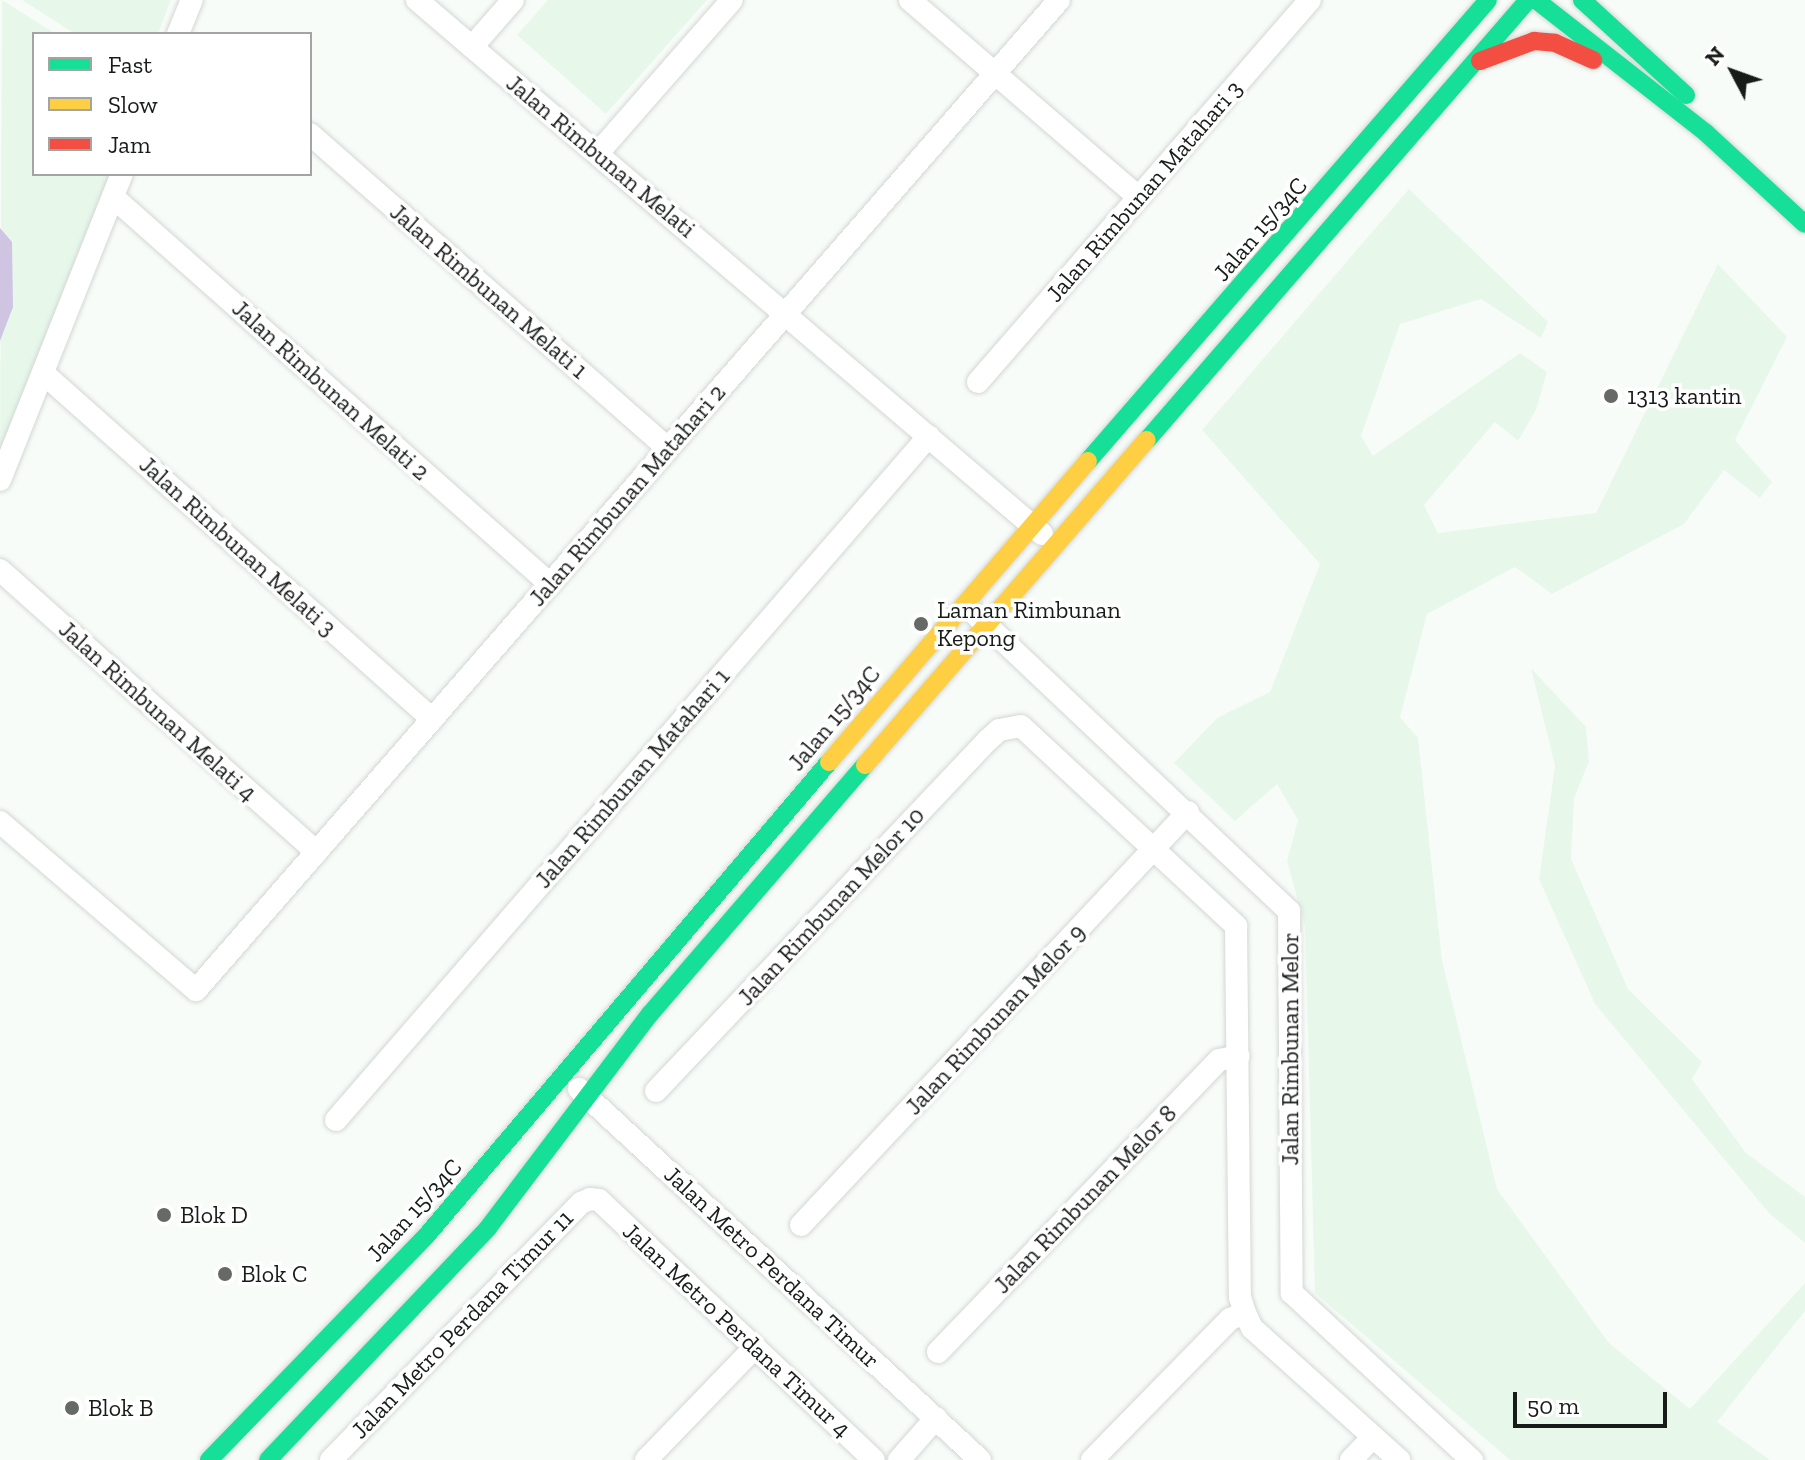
<!DOCTYPE html>
<html>
<head>
<meta charset="utf-8">
<style>
  body { margin:0 }
  #map { position:relative; width:1805px; height:1460px; overflow:hidden; background:#f8fcf9; font-family:"Zilla Slab",serif }
  div>[style] { position:absolute }
  .green>* { inset:0; background:#e7f8eb }
  .water>* { inset:0; background:#cfc5e3 }
  .roads { filter:drop-shadow(0 0 2px #d3d7d4) drop-shadow(0 0 2px #d3d7d4) }
  .street>* { height:22px; margin:-11px; padding:0 11px; transform-origin:11px; border-radius:11px; background:#fefffe }
  .fast>* { height:18px; margin:-9px; padding:0 9px; transform-origin:9px; border-radius:9px; background:#16e098 }
  .slow>* { height:18px; margin:-9px; padding:0 9px; transform-origin:9px; border-radius:9px; background:#ffcf43 }
  .jam>* { height:18px; margin:-9px; padding:0 9px; transform-origin:9px; border-radius:9px; background:#f24e42 }
  .dots>* { width:22px; height:22px; translate:-50% -50%; box-sizing:border-box; border:4px solid #fff; border-radius:50% }
  span { translate:-50% -50%; white-space:nowrap; text-align:center; line-height:1.15; -webkit-text-stroke:7px #fff; paint-order:stroke }
  .street-label { font-size:24px; color:#181c19 }
  .poi-label { font-size:24px; color:#181c19 }
  .left { translate:0 -50%; text-align:left }
  .legend { position:absolute; left:32px; top:32px; width:280px; height:144px; box-sizing:border-box; background:#fff; border:2px solid #a3a4a3; margin:0; padding:10px 14px; list-style:none; font-size:24px; color:#181c19 }
  .legend li { display:flex; align-items:center; gap:16px; height:40px }
  .legend b { width:40px; border:2px solid #a3a4a3 }
  .north { position:absolute; left:1693px; top:32px; width:80px; height:80px; -webkit-text-stroke:6px #fff; paint-order:stroke; rotate:311deg; font-size:22px; font-weight:700; line-height:32px; text-align:center; color:#181c19 }
  .north::after { content:''; display:block; margin:auto; width:28px; height:36px; background:#181c19; clip-path:polygon(50% 0,100% 100%,50% 72%,0 100%) }
  .scale { position:absolute; left:1513px; top:1392px; width:154px; height:36px; box-sizing:border-box; border:4px solid #181c19; border-top:0; padding-left:10px; font-size:24px; line-height:28px; white-space:nowrap; color:#181c19; -webkit-text-stroke:6px #fff; paint-order:stroke }
</style>
</head>
<body>
<div id="map">
  <div class="green">
    <i style="clip-path:polygon(2px 0,56px 34px,34px 34px,34px 174px,112px 174px,0 458px)"></i>
    <i style="clip-path:polygon(22px 0,171px 0,158px 34px,75px 34px)"></i>
    <i style="clip-path:polygon(548px 0,707px 0,606px 114px,517px 35px)"></i>
    <i style="clip-path:polygon(1409px 189px,1548px 322px,1541px 338px,1481px 299px,1400px 324px,1361px 436px,1373px 456px,1520px 353px,1547px 372px,1536px 410px,1518px 441px,1495px 422px,1424px 505px,1438px 533px,1596px 513px,1718px 264px,1787px 337px,1735px 440px,1772px 482px,1760px 498px,1724px 470px,1684px 524px,1552px 594px,1515px 567px,1427px 614px,1400px 717px,1418px 738px,1442px 960px,1497px 1189px,1609px 1343px,1690px 1409px,1805px 1283px,1805px 1311px,1717px 1422px,1770px 1460px,1510px 1460px,1315px 1293px,1305px 927px,1287px 861px,1298px 820px,1277px 784px,1235px 821px,1174px 763px,1217px 718px,1270px 692px,1320px 564px,1202px 430px)"></i>
    <i style="clip-path:polygon(1531px 668px,1586px 727px,1589px 761px,1574px 799px,1571px 859px,1628px 989px,1702px 1062px,1692px 1079px,1746px 1153px,1805px 1197px,1805px 1243px,1769px 1213px,1595px 1004px,1539px 879px,1555px 766px)"></i>
  </div>
  <div class="water">
    <i style="clip-path:polygon(0 228px,12px 242px,13px 307px,0 341px)"></i>
  </div>
  <div class="roads">
    <div class="street">
      <i style="left:417px;top:0;width:822px;rotate:40.51deg"></i>
      <i style="left:910px;top:0;width:301px;rotate:40.8deg"></i>
      <i style="left:178px;top:34px;width:37px;rotate:-68deg"></i>
      <i style="left:472px;top:47px;width:62px;rotate:-48.9deg"></i>
      <i style="left:310px;top:134px;width:476px;rotate:41.3deg"></i>
      <i style="left:598px;top:153px;width:203px;rotate:-48.8deg"></i>
      <i style="left:113px;top:197px;width:584px;rotate:41.53deg"></i>
      <i style="left:43px;top:373px;width:521px;rotate:41.65deg"></i>
      <i style="left:978px;top:382px;width:506px;rotate:-49.01deg"></i>
      <i style="left:0;top:480px;width:329px;rotate:-68.3deg"></i>
      <i style="left:0;top:570px;width:424px;rotate:41.7deg"></i>
      <i style="left:976px;top:615px;width:431px;rotate:43.4deg"></i>
      <i style="left:1289px;top:911px;width:382px;rotate:89.6deg"></i>
      <i style="left:1292px;top:1293px;width:246px;rotate:42.9deg"></i>
      <i style="left:0;top:822px;width:258px;rotate:40.6deg"></i>
      <i style="left:196px;top:990px;width:1313px;rotate:-48.92deg"></i>
      <i style="left:579px;top:1089px;width:546px;rotate:42.77deg"></i>
      <i style="left:656px;top:1091px;width:483px;rotate:-46.6deg"></i>
      <i style="left:988px;top:740px;width:15px;rotate:-42deg"></i>
      <i style="left:999px;top:730px;width:22px;rotate:-10deg"></i>
      <i style="left:1021px;top:726px;width:294px;rotate:42.9deg"></i>
      <i style="left:1236px;top:926px;width:371px;rotate:89.4deg"></i>
      <i style="left:1240px;top:1297px;width:17px;rotate:73deg"></i>
      <i style="left:1245px;top:1313px;width:17px;rotate:65deg"></i>
      <i style="left:1252px;top:1328px;width:198px;rotate:41.9deg"></i>
      <i style="left:336px;top:1120px;width:905px;rotate:-49.08deg"></i>
      <i style="left:801px;top:1225px;width:566px;rotate:-46.86deg"></i>
      <i style="left:938px;top:1352px;width:405px;rotate:-46.1deg"></i>
      <i style="left:1219px;top:1060px;width:20px;rotate:-11deg"></i>
      <i style="left:331px;top:1460px;width:359px;rotate:-45.8deg"></i>
      <i style="left:581px;top:1203px;width:10px;rotate:-24deg"></i>
      <i style="left:590px;top:1199px;width:9px;rotate:6deg"></i>
      <i style="left:599px;top:1200px;width:378px;rotate:43.4deg"></i>
      <i style="left:646px;top:1460px;width:157px;rotate:-46deg"></i>
      <i style="left:899px;top:1460px;width:56px;rotate:-48.6deg"></i>
      <i style="left:1092px;top:1460px;width:197px;rotate:-45.6deg"></i>
      <i style="left:1230px;top:1319px;width:16px;rotate:-22deg"></i>
      <i style="left:1351px;top:1460px;width:32px;rotate:-46deg"></i>
    </div>
    <div class="fast">
      <i style="left:1536px;top:0;width:216px;rotate:38deg"></i>
      <i style="left:1706px;top:133px;width:134px;rotate:42.6deg"></i>
      <i style="left:1582px;top:0;width:141px;rotate:42.4deg"></i>
      <i style="left:1147px;top:440px;width:582px;rotate:-49.11deg"></i>
      <i style="left:1088px;top:461px;width:610px;rotate:-49.05deg"></i>
      <i style="left:209px;top:1460px;width:313px;rotate:-45.9deg"></i>
      <i style="left:427px;top:1235px;width:621px;rotate:-49.64deg"></i>
      <i style="left:268px;top:1460px;width:320px;rotate:-46.5deg"></i>
      <i style="left:488px;top:1228px;width:268px;rotate:-52.9deg"></i>
      <i style="left:650px;top:1014px;width:329px;rotate:-49.2deg"></i>
    </div>
    <div class="slow">
      <i style="left:829px;top:762px;width:397px;rotate:-49.3deg"></i>
      <i style="left:865px;top:765px;width:430px;rotate:-49.1deg"></i>
    </div>
    <div class="jam">
      <i style="left:1480px;top:61px;width:58px;rotate:-20.3deg"></i>
      <i style="left:1534px;top:41px;width:21px;rotate:5deg"></i>
      <i style="left:1555px;top:43px;width:42px;rotate:24.1deg"></i>
    </div>
  </div>
  <div class="dots">
    <i style="left:1611px;top:396px;background:#666a67"></i>
    <i style="left:921px;top:624px;background:#666a67"></i>
    <i style="left:164px;top:1215px;background:#666a67"></i>
    <i style="left:225px;top:1274px;background:#666a67"></i>
    <i style="left:72px;top:1408px;background:#666a67"></i>
  </div>
  <div class="street-label">
    <span style="left:601px;top:156px;rotate:40deg">Jalan Rimbunan Melati</span>
    <span style="left:1144px;top:191px;rotate:-49deg">Jalan Rimbunan Matahari 3</span>
    <span style="left:1260px;top:229px;rotate:-49deg">Jalan 15/34C</span>
    <span style="left:489px;top:291px;rotate:41deg">Jalan Rimbunan Melati 1</span>
    <span style="left:331px;top:390px;rotate:42deg">Jalan Rimbunan Melati 2</span>
    <span style="left:627px;top:495px;rotate:-49deg">Jalan Rimbunan Matahari 2</span>
    <span style="left:238px;top:546px;rotate:42deg">Jalan Rimbunan Melati 3</span>
    <span style="left:158px;top:711px;rotate:42deg">Jalan Rimbunan Melati 4</span>
    <span style="left:834px;top:718px;rotate:-50deg">Jalan 15/34C</span>
    <span style="left:632px;top:778px;rotate:-49deg">Jalan Rimbunan Matahari 1</span>
    <span style="left:831px;top:906px;rotate:-47deg">Jalan Rimbunan Melor 10</span>
    <span style="left:995px;top:1019px;rotate:-47deg">Jalan Rimbunan Melor 9</span>
    <span style="left:1290px;top:1049px;rotate:-90deg">Jalan Rimbunan Melor</span>
    <span style="left:1085px;top:1199px;rotate:-46deg">Jalan Rimbunan Melor 8</span>
    <span style="left:414px;top:1210px;rotate:-48deg">Jalan 15/34C</span>
    <span style="left:772px;top:1267px;rotate:43deg">Jalan Metro Perdana Timur</span>
    <span style="left:462px;top:1324px;rotate:-46deg">Jalan Metro Perdana Timur 11</span>
    <span style="left:737px;top:1330px;rotate:43deg">Jalan Metro Perdana Timur 4</span>
  </div>
  <div class="poi-label">
    <span class="left" style="left:1627px;top:396px">1313 kantin</span>
    <span class="left" style="left:937px;top:624px">Laman Rimbunan<br>Kepong</span>
    <span class="left" style="left:180px;top:1215px">Blok D</span>
    <span class="left" style="left:241px;top:1274px">Blok C</span>
    <span class="left" style="left:88px;top:1408px">Blok B</span>
  </div>
  <ul class="legend">
  <li><b style="height:10px;background:#16e098"></b>Fast</li>
  <li><b style="height:10px;background:#ffcf43"></b>Slow</li>
  <li><b style="height:10px;background:#f24e42"></b>Jam</li>
  </ul>
  <div class="north">N</div>
  <div class="scale">50 m</div>
</div>
</body>
</html>
